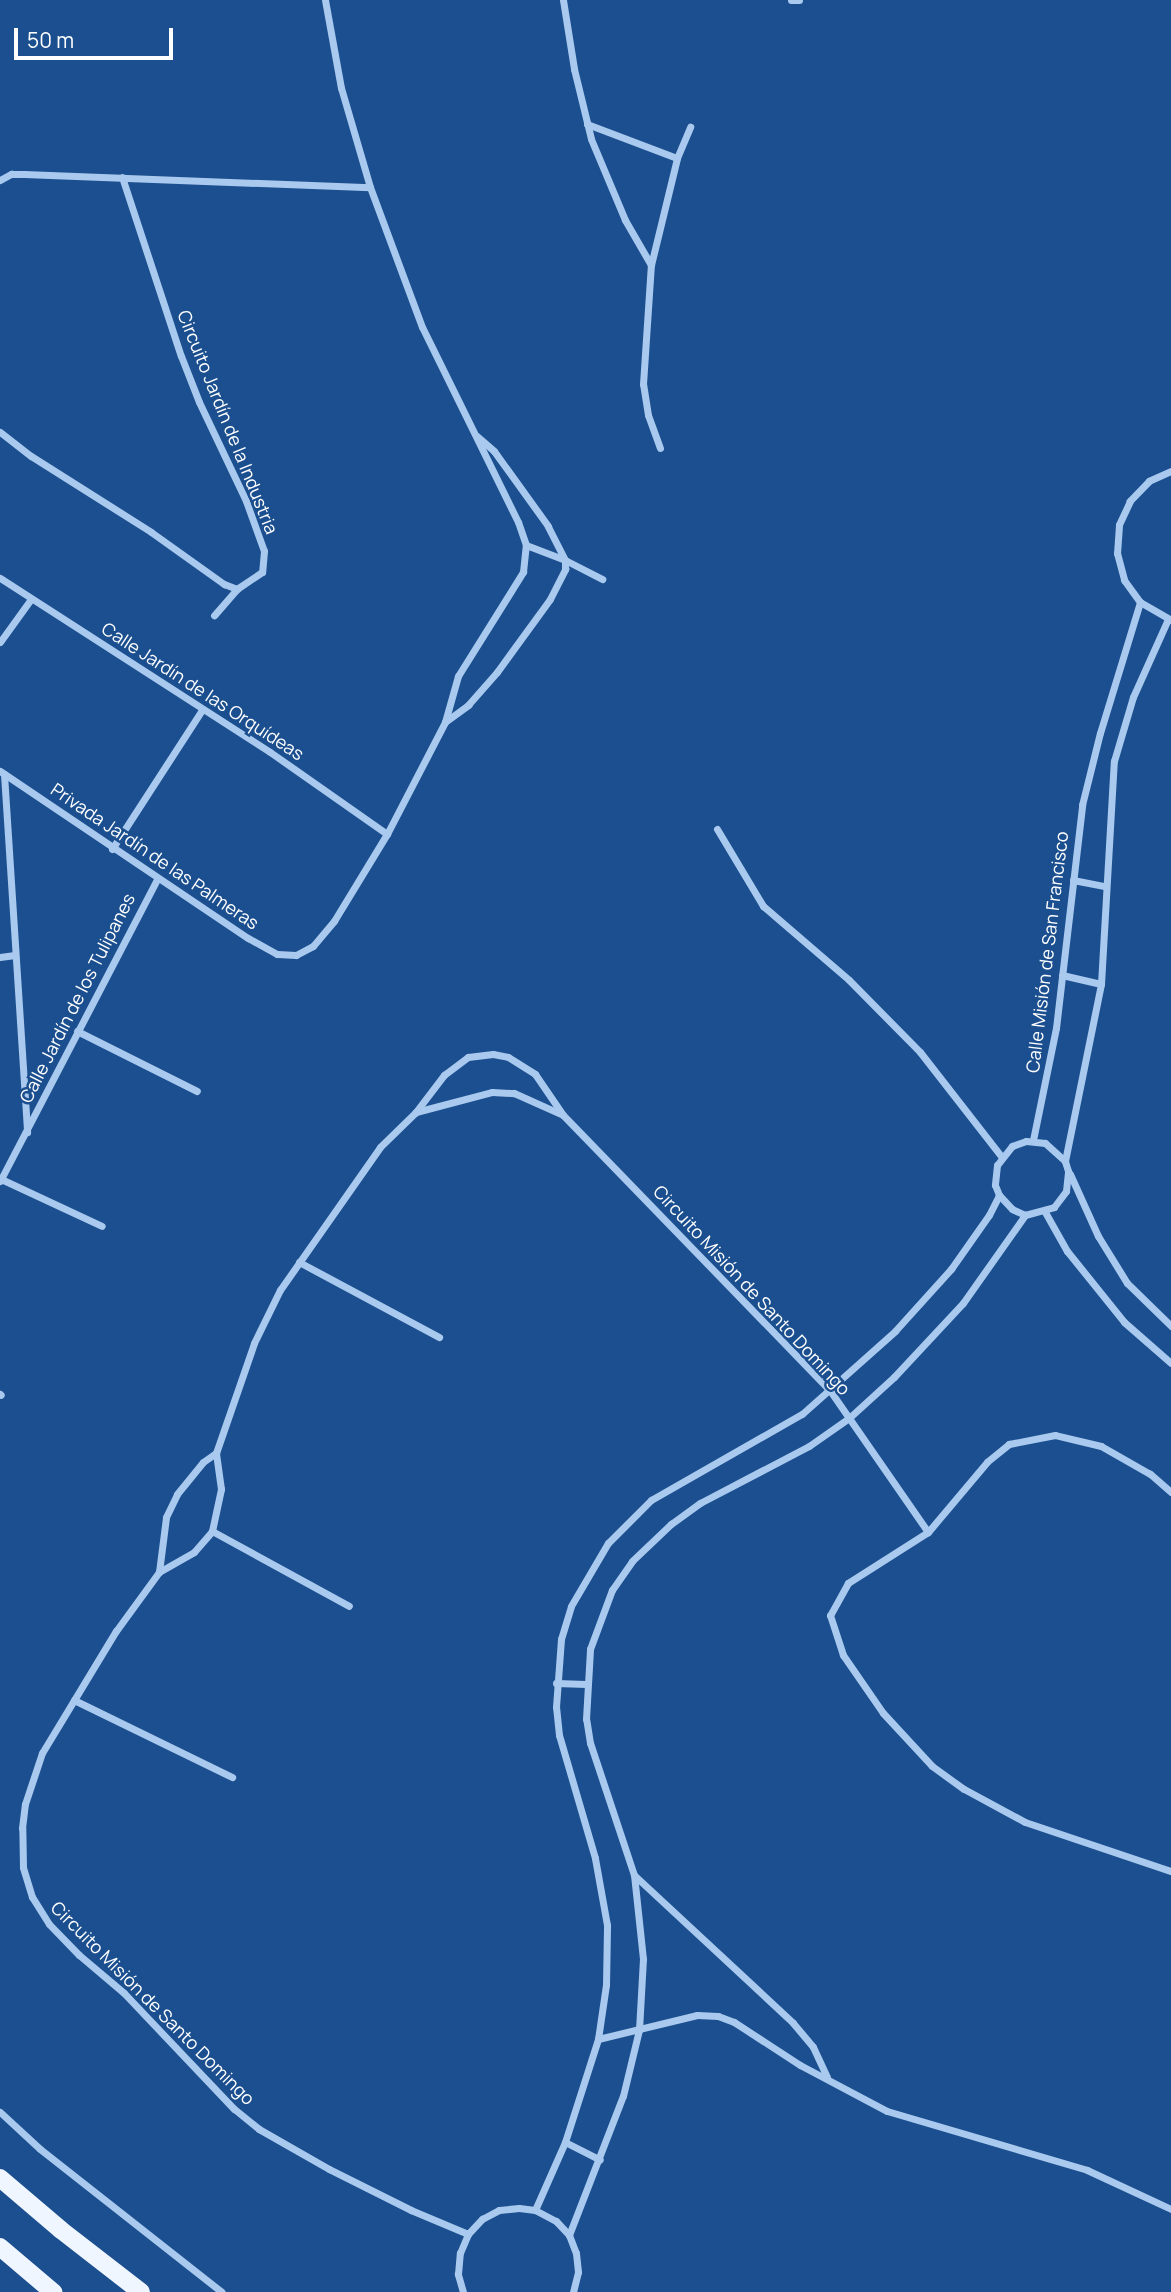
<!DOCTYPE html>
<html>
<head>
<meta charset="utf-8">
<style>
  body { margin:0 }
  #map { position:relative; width:1171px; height:2292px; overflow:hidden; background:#1b4f8f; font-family:Manrope,sans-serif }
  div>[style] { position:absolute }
  .minor>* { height:7px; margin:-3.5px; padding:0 3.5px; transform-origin:3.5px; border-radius:3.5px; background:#a9c9ee }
  .primary>* { height:18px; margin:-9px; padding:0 9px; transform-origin:9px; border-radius:9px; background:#f0f6ff }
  span { translate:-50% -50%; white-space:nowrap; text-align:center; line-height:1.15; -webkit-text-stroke:5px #1b4f8f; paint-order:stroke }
  .street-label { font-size:18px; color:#fff }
  .scale { position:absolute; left:14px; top:28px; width:159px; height:32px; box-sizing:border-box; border:4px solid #fff; border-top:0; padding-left:9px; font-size:21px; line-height:24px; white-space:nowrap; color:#fff; -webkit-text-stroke:5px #1b4f8f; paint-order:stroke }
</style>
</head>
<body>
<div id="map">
  <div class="minor">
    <i style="left:563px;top:0;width:70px;rotate:80.9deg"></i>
    <i style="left:574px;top:69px;width:72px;rotate:76.3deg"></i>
    <i style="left:591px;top:139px;width:88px;rotate:67.2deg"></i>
    <i style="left:625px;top:220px;width:52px;rotate:60deg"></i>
    <i style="left:791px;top:0;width:8px"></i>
    <i style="left:587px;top:124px;width:96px;rotate:20.7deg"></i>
    <i style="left:122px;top:177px;width:188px;rotate:71.8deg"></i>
    <i style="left:181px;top:356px;width:49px;rotate:68.6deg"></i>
    <i style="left:199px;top:402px;width:110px;rotate:64.6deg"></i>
    <i style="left:246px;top:501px;width:53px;rotate:70.2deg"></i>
    <i style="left:264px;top:551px;width:21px;rotate:95deg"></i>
    <i style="left:262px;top:572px;width:30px;rotate:146deg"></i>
    <i style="left:237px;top:589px;width:35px;rotate:131deg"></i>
    <i style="left:0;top:180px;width:13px;rotate:-29deg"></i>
    <i style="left:11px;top:174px;width:13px"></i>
    <i style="left:24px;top:174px;width:346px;rotate:2.2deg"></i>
    <i style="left:0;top:432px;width:39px;rotate:38deg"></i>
    <i style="left:31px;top:456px;width:142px;rotate:32.3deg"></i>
    <i style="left:151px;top:532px;width:90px;rotate:35.5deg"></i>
    <i style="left:224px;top:584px;width:14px;rotate:21deg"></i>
    <i style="left:660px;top:448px;width:35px;rotate:-110deg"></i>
    <i style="left:648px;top:415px;width:31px;rotate:-99deg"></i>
    <i style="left:643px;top:384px;width:119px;rotate:-86.2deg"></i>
    <i style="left:651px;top:265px;width:110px;rotate:-76.3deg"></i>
    <i style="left:677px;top:158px;width:34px;rotate:-67deg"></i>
    <i style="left:1171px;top:471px;width:24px;rotate:156deg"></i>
    <i style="left:1149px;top:481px;width:28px;rotate:134deg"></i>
    <i style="left:1130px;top:501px;width:26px;rotate:115deg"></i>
    <i style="left:1119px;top:525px;width:28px;rotate:94deg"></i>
    <i style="left:1117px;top:553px;width:28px;rotate:75deg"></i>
    <i style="left:1124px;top:580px;width:27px;rotate:54deg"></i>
    <i style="left:1140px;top:602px;width:36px;rotate:30deg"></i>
    <i style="left:526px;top:545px;width:42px;rotate:21deg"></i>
    <i style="left:565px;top:560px;width:42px;rotate:27.2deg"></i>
    <i style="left:0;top:578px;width:321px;rotate:32.8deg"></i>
    <i style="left:270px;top:752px;width:143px;rotate:35deg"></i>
    <i style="left:0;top:642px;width:53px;rotate:-54.2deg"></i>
    <i style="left:445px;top:722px;width:29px;rotate:-36deg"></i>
    <i style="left:468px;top:705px;width:44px;rotate:-48.7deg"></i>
    <i style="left:497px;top:672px;width:90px;rotate:-54deg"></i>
    <i style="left:550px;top:599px;width:34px;rotate:-63deg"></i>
    <i style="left:565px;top:569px;width:9px;rotate:-90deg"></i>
    <i style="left:565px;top:560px;width:38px;rotate:-117deg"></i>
    <i style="left:548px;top:526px;width:92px;rotate:-125.8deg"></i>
    <i style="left:494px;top:451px;width:23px;rotate:-139deg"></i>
    <i style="left:0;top:771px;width:299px;rotate:34deg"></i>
    <i style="left:248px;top:938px;width:33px;rotate:29deg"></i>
    <i style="left:277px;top:954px;width:19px;rotate:3deg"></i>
    <i style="left:296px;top:955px;width:19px;rotate:-28deg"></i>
    <i style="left:313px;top:946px;width:33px;rotate:-50deg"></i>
    <i style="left:334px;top:921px;width:102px;rotate:-58.7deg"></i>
    <i style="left:387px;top:834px;width:126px;rotate:-62.6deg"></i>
    <i style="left:445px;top:722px;width:48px;rotate:-74.2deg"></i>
    <i style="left:458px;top:676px;width:123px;rotate:-58deg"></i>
    <i style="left:523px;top:572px;width:27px;rotate:-84deg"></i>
    <i style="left:526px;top:545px;width:24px;rotate:-109deg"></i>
    <i style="left:518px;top:522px;width:217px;rotate:-116.2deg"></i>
    <i style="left:422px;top:327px;width:149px;rotate:-110.4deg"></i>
    <i style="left:370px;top:187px;width:103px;rotate:-106.3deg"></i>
    <i style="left:341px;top:88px;width:89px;rotate:-100.3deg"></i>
    <i style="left:4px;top:774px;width:359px;rotate:86.3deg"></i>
    <i style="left:717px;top:829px;width:90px;rotate:59.1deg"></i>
    <i style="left:763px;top:906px;width:113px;rotate:40.7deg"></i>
    <i style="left:849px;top:980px;width:101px;rotate:45.4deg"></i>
    <i style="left:920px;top:1052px;width:132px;rotate:52.1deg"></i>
    <i style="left:112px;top:849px;width:166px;rotate:-57.1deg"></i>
    <i style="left:1073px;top:880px;width:32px;rotate:11deg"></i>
    <i style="left:0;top:957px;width:15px;rotate:-8deg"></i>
    <i style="left:1062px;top:975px;width:40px;rotate:13deg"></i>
    <i style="left:77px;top:1031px;width:134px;rotate:26.6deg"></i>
    <i style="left:416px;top:1112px;width:79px;rotate:-14.7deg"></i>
    <i style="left:492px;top:1092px;width:22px;rotate:3deg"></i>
    <i style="left:514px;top:1093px;width:51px;rotate:24.1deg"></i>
    <i style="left:1033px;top:1140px;width:114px;rotate:-78.4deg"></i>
    <i style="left:1056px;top:1028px;width:225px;rotate:-83.3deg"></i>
    <i style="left:1082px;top:805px;width:74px;rotate:-76deg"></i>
    <i style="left:1100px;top:733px;width:137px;rotate:-73deg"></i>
    <i style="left:1065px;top:1161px;width:27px;rotate:-138deg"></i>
    <i style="left:1045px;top:1143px;width:19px;rotate:-174deg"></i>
    <i style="left:1026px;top:1141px;width:15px;rotate:160deg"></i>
    <i style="left:1012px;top:1146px;width:24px;rotate:128deg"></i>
    <i style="left:997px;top:1165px;width:20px;rotate:96deg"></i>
    <i style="left:995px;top:1185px;width:11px;rotate:68deg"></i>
    <i style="left:999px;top:1195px;width:19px;rotate:47deg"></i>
    <i style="left:1012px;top:1209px;width:14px;rotate:25deg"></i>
    <i style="left:1025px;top:1215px;width:30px;rotate:-15deg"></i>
    <i style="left:1054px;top:1207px;width:20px;rotate:-53deg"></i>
    <i style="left:1066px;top:1191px;width:20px;rotate:-84deg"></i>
    <i style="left:1068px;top:1171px;width:10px;rotate:-107deg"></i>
    <i style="left:1065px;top:1161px;width:181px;rotate:-78.5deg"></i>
    <i style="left:1101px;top:984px;width:223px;rotate:-86.7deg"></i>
    <i style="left:1114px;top:761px;width:67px;rotate:-73.5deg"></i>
    <i style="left:1133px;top:697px;width:85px;rotate:-65.8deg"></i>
    <i style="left:1070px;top:1174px;width:68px;rotate:65.7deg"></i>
    <i style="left:1098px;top:1236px;width:55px;rotate:58.3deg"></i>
    <i style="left:1127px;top:1283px;width:62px;rotate:44.3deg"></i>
    <i style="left:1px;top:1179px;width:111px;rotate:25deg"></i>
    <i style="left:0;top:1181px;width:340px;rotate:-62.5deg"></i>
    <i style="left:1045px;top:1212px;width:45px;rotate:60.6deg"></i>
    <i style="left:1067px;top:1251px;width:91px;rotate:51.2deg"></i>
    <i style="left:1124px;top:1322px;width:62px;rotate:41.1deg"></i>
    <i style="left:299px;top:1262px;width:159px;rotate:28.2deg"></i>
    <i style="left:0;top:1394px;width:1px;rotate:45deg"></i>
    <i style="left:1171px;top:1492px;width:28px;rotate:-139deg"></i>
    <i style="left:1150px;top:1474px;width:56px;rotate:-150.3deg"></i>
    <i style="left:1101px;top:1446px;width:47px;rotate:-166.6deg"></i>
    <i style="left:1055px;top:1435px;width:47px;rotate:168.9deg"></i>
    <i style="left:1009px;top:1444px;width:28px;rotate:141deg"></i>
    <i style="left:987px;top:1462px;width:92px;rotate:130.1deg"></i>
    <i style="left:928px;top:1532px;width:95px;rotate:147.5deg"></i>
    <i style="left:848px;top:1583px;width:37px;rotate:119deg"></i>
    <i style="left:830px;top:1615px;width:42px;rotate:72deg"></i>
    <i style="left:843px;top:1655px;width:70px;rotate:55.4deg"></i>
    <i style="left:883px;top:1713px;width:72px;rotate:47.2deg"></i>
    <i style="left:932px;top:1766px;width:39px;rotate:36deg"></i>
    <i style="left:964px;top:1789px;width:69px;rotate:28.4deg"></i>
    <i style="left:1025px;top:1822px;width:154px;rotate:18.6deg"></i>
    <i style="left:212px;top:1531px;width:156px;rotate:28.7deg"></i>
    <i style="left:159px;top:1572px;width:55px;rotate:-82.7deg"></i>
    <i style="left:166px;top:1517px;width:25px;rotate:-64deg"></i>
    <i style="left:177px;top:1494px;width:41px;rotate:-50.9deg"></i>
    <i style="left:203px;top:1462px;width:16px;rotate:-35deg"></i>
    <i style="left:556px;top:1683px;width:30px;rotate:2deg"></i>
    <i style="left:74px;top:1700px;width:176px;rotate:26deg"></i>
    <i style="left:634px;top:1875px;width:217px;rotate:42.9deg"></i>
    <i style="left:793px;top:2023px;width:31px;rotate:50deg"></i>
    <i style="left:813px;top:2047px;width:33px;rotate:65deg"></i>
    <i style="left:598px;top:2039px;width:102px;rotate:-13.6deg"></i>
    <i style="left:697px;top:2015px;width:21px;rotate:3deg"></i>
    <i style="left:718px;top:2016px;width:17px;rotate:21deg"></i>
    <i style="left:734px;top:2022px;width:79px;rotate:33.1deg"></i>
    <i style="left:800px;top:2065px;width:98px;rotate:27.9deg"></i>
    <i style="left:887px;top:2111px;width:209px;rotate:16.4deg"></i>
    <i style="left:1087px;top:2170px;width:93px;rotate:24.9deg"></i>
    <i style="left:0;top:2112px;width:54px;rotate:42.8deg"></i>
    <i style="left:40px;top:2149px;width:231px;rotate:38.2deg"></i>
    <i style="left:565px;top:2142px;width:39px;rotate:27deg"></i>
    <i style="left:535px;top:2210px;width:74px;rotate:-66.2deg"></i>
    <i style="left:565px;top:2142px;width:108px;rotate:-72.2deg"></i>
    <i style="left:598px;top:2039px;width:55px;rotate:-81.6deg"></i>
    <i style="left:606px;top:1985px;width:60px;rotate:-89deg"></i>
    <i style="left:607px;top:1925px;width:68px;rotate:-100.2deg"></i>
    <i style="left:595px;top:1858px;width:128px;rotate:-106.3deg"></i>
    <i style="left:559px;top:1735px;width:28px;rotate:-96deg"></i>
    <i style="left:556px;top:1707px;width:68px;rotate:-85.8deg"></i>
    <i style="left:561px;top:1639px;width:34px;rotate:-73deg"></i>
    <i style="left:571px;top:1606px;width:73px;rotate:-59.6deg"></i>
    <i style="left:608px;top:1543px;width:61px;rotate:-45deg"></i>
    <i style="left:651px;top:1500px;width:174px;rotate:-29.7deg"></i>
    <i style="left:802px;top:1414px;width:125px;rotate:-41.7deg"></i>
    <i style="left:895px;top:1331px;width:84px;rotate:-47.9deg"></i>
    <i style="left:951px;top:1269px;width:66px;rotate:-54.9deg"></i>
    <i style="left:989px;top:1215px;width:22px;rotate:-63deg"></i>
    <i style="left:468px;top:2234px;width:62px;rotate:-157.2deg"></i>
    <i style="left:411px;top:2210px;width:92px;rotate:-153.4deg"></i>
    <i style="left:329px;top:2169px;width:81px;rotate:-150.3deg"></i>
    <i style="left:259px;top:2129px;width:32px;rotate:-141deg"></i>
    <i style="left:234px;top:2109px;width:160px;rotate:-133.5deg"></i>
    <i style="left:124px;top:1993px;width:59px;rotate:-139.8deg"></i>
    <i style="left:79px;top:1955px;width:43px;rotate:-134.1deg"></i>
    <i style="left:49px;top:1924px;width:32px;rotate:-122deg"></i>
    <i style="left:32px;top:1897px;width:31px;rotate:-107deg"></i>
    <i style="left:23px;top:1867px;width:39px;rotate:-91deg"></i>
    <i style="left:22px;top:1828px;width:24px;rotate:-83deg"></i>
    <i style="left:25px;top:1804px;width:54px;rotate:-71.6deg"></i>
    <i style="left:42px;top:1753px;width:143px;rotate:-58.8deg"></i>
    <i style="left:116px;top:1631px;width:73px;rotate:-53.9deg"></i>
    <i style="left:159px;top:1572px;width:40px;rotate:-29.7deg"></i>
    <i style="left:194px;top:1552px;width:28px;rotate:-49deg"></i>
    <i style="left:212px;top:1531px;width:43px;rotate:-77.9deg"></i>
    <i style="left:221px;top:1489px;width:36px;rotate:-98deg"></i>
    <i style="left:216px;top:1453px;width:116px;rotate:-70.9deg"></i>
    <i style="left:254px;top:1343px;width:59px;rotate:-63.9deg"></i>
    <i style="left:280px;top:1290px;width:174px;rotate:-55deg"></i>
    <i style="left:380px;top:1147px;width:49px;rotate:-44.2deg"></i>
    <i style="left:415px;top:1113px;width:48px;rotate:-52.7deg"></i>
    <i style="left:444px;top:1075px;width:30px;rotate:-37deg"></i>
    <i style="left:468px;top:1057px;width:25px;rotate:-7deg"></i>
    <i style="left:493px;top:1054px;width:15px;rotate:11deg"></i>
    <i style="left:508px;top:1057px;width:32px;rotate:32deg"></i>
    <i style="left:535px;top:1074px;width:50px;rotate:55.7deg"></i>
    <i style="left:563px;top:1115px;width:385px;rotate:45.9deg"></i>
    <i style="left:831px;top:1392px;width:170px;rotate:55.3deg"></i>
    <i style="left:569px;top:2235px;width:149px;rotate:-68.8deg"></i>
    <i style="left:623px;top:2096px;width:68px;rotate:-76.4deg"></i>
    <i style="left:639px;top:2030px;width:71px;rotate:-86.8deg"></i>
    <i style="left:643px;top:1959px;width:84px;rotate:-96.1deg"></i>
    <i style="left:634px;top:1875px;width:139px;rotate:-108.4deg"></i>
    <i style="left:590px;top:1743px;width:24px;rotate:-99deg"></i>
    <i style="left:586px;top:1719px;width:70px;rotate:-86.7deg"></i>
    <i style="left:590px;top:1649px;width:63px;rotate:-69.6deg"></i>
    <i style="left:612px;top:1590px;width:35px;rotate:-55deg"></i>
    <i style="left:632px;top:1561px;width:54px;rotate:-43.5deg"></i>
    <i style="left:671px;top:1524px;width:36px;rotate:-36deg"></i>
    <i style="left:700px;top:1503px;width:123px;rotate:-27.6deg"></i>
    <i style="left:809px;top:1446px;width:49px;rotate:-35deg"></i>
    <i style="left:849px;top:1418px;width:61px;rotate:-42.3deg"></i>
    <i style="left:894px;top:1377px;width:101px;rotate:-47deg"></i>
    <i style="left:963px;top:1303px;width:108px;rotate:-54.8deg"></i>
    <i style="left:463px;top:2292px;width:19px;rotate:-106deg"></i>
    <i style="left:458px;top:2274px;width:21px;rotate:-85deg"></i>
    <i style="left:460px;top:2253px;width:21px;rotate:-67deg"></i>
    <i style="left:468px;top:2234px;width:21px;rotate:-47deg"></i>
    <i style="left:482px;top:2219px;width:19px;rotate:-28deg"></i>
    <i style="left:499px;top:2210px;width:20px;rotate:-6deg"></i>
    <i style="left:519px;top:2208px;width:16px;rotate:7deg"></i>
    <i style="left:535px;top:2210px;width:24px;rotate:28deg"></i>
    <i style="left:556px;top:2221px;width:19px;rotate:47deg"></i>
    <i style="left:569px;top:2235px;width:19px;rotate:69deg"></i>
    <i style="left:576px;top:2253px;width:19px;rotate:84deg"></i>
    <i style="left:578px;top:2272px;width:21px;rotate:104deg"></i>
  </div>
  <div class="primary">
    <i style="left:0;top:2178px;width:80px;rotate:40.4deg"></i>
    <i style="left:61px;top:2230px;width:101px;rotate:37.8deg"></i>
    <i style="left:0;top:2247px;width:70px;rotate:40.3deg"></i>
  </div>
  <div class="street-label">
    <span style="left:228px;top:422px;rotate:68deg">Circuito Jardín de la Industria</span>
    <span style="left:203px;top:691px;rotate:33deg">Calle Jardín de las Orquídeas</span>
    <span style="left:155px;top:856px;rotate:34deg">Privada Jardín de las Palmeras</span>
    <span style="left:1047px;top:952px;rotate:-83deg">Calle Misión de San Francisco</span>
    <span style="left:77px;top:998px;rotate:-63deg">Calle Jardín de los Tulipanes</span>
    <span style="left:752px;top:1290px;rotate:47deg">Circuito Misión de Santo Domingo</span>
    <span style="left:153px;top:2003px;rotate:45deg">Circuito Misión de Santo Domingo</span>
  </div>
  <div class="scale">50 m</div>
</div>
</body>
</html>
